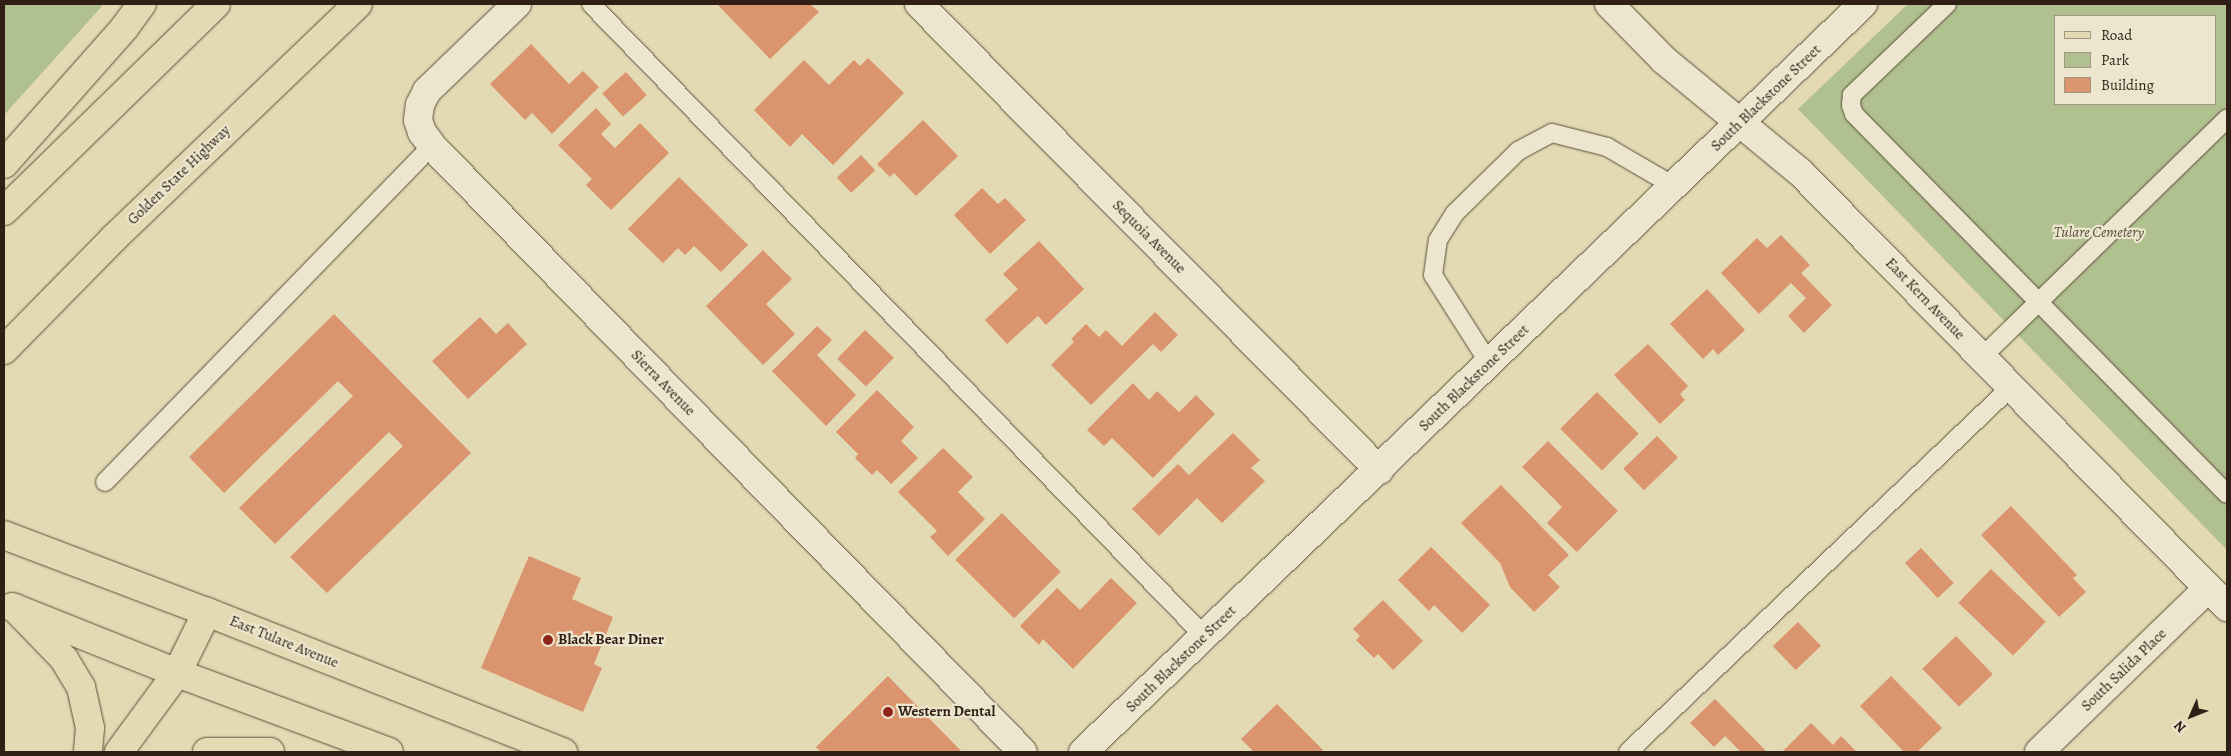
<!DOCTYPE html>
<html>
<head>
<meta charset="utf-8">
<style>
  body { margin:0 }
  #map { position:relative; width:2231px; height:756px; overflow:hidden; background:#e3d9b3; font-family:Alegreya,serif }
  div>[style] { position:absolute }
  .green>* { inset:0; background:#b0c08f }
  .building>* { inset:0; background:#da956f; transform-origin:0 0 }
  .roads { filter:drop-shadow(0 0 1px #5c4e3c) drop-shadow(0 0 1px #5c4e3c) }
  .lane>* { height:18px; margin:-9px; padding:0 9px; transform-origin:9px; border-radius:9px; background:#ede6ce }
  .street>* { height:28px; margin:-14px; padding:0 14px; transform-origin:14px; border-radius:14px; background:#ede6ce }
  .secondary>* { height:28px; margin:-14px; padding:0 14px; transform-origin:14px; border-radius:14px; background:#ede6ce }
  .primary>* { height:28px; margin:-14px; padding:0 14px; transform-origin:14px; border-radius:14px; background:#e3d9b3 }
  .highway>* { height:28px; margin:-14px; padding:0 14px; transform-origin:14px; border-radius:14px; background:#e3d9b3 }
  .dots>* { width:14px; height:14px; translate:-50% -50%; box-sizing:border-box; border:2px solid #ede6ce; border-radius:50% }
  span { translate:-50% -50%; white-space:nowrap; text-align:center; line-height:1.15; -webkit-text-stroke:4.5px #ede6ce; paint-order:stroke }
  .street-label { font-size:15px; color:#2f1f15 }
  .park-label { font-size:15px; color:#564f3a; font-style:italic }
  .poi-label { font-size:15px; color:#2f1f15; font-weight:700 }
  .left { translate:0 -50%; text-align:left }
  .frame { position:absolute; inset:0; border:5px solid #2f1f15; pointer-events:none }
  .legend { position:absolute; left:2054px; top:15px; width:162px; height:90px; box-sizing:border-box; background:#ede6ce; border:1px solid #a19684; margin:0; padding:6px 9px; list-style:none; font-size:15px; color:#2f1f15 }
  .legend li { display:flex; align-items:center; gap:10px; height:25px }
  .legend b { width:25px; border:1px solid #a19684 }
  .north { position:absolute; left:2166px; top:691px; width:50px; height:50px; -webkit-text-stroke:4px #ede6ce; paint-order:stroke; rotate:226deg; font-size:14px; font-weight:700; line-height:20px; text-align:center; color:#2f1f15 }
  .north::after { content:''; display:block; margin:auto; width:18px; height:22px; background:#2f1f15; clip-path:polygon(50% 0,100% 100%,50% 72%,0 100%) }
</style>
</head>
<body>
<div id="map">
  <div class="green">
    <i style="clip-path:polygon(4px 4px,104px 4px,4px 115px)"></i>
    <i style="clip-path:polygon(evenodd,1908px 4px,2227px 4px,2227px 550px,1798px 109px,1908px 4px,2055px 16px,2215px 16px,2215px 104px,2055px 104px,2055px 16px)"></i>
  </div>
  <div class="building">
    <i style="clip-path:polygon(717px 4px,810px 4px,819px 12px,770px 59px)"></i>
    <i style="clip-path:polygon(531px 44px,569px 84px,583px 71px,599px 87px,552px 134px,532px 113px,525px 120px,490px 84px)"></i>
    <i style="clip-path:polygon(868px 58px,904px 93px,833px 165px,802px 134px,790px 147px,754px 110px,804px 60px,829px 85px,854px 60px,860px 66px)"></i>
    <i style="left:626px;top:72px;width:31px;height:32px;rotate:48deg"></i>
    <i style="clip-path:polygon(596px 108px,611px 124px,601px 134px,615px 148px,640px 123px,669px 153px,611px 210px,586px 185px,592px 179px,558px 145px)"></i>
    <i style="clip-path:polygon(923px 120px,958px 156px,916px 196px,894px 173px,890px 177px,877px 164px)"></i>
    <i style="left:861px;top:155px;width:21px;height:33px;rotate:47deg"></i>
    <i style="clip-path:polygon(679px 177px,748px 245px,721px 272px,694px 246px,685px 255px,678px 248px,663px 263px,628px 229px)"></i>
    <i style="clip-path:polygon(982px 188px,998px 204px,1005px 198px,1026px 220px,990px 254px,954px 215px)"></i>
    <i style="clip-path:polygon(1781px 235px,1810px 265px,1801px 273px,1832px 305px,1804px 333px,1788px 316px,1806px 298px,1791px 283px,1759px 314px,1721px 273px,1757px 238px,1767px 248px)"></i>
    <i style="clip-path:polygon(1039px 241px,1084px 289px,1046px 325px,1038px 316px,1007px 344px,985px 320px,1018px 289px,1003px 274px)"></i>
    <i style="clip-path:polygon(763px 250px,792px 279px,766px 304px,795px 334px,763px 365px,706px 306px)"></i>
    <i style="clip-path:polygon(1707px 289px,1745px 330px,1718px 355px,1713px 349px,1703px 359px,1670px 324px)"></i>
    <i style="clip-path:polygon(1155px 312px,1178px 335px,1161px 352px,1153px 344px,1091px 405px,1051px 365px,1074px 342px,1071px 339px,1086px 324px,1099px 337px,1106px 330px,1122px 346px)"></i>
    <i style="clip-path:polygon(334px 314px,471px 453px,327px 593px,290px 557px,403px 446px,389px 432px,275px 544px,239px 508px,353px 396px,338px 381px,224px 493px,189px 457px)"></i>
    <i style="clip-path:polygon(480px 317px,496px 334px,508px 323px,527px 344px,468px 399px,432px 361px)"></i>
    <i style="clip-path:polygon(817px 326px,832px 340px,817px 355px,856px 395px,826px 426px,772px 371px)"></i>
    <i style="left:865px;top:330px;width:40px;height:40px;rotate:44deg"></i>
    <i style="clip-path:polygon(1648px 344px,1688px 386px,1680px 394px,1685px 400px,1660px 424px,1614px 375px)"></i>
    <i style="clip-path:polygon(1133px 383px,1149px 400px,1157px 391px,1179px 412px,1196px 395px,1215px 414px,1153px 478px,1112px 438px,1104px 446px,1087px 430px)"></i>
    <i style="clip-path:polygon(877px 390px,914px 427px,901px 441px,918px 458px,891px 484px,877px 470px,872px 475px,855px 458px,858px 454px,836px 432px)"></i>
    <i style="left:1597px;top:392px;width:59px;height:52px;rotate:45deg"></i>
    <i style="clip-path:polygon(1233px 433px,1260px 460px,1251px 468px,1265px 481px,1222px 523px,1197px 498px,1159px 536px,1132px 509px,1178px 464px,1189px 475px)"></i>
    <i style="left:1657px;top:436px;width:30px;height:47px;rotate:46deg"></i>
    <i style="clip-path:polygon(1548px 441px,1618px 511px,1577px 552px,1547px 523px,1562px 507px,1522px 467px)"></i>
    <i style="clip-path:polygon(943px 448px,973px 477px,958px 492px,985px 519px,948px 556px,930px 537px,937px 531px,898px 492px)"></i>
    <i style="clip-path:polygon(1501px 485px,1569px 555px,1548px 575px,1560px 587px,1534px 612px,1510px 587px,1500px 563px,1461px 523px)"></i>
    <i style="clip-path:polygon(2011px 506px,2077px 575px,2073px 578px,2086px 592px,2059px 617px,1981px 535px)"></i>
    <i style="left:1002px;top:513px;width:83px;height:66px;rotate:45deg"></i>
    <i style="clip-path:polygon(1431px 547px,1490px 605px,1462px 633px,1434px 605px,1429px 611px,1398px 580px)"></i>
    <i style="left:1921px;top:548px;width:48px;height:22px;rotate:47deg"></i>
    <i style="clip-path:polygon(529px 556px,581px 578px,572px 599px,613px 617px,594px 664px,602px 668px,583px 712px,481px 668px)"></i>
    <i style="left:1991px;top:569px;width:76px;height:47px;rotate:44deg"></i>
    <i style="clip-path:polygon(1111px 578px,1137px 603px,1073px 669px,1043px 639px,1039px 645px,1020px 626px,1057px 588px,1080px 610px)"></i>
    <i style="clip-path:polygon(1383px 600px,1423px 641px,1393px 670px,1378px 654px,1374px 658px,1356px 640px,1360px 636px,1353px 629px)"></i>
    <i style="left:1798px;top:622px;width:33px;height:35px;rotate:46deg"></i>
    <i style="left:1956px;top:636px;width:53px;height:47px;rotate:46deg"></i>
    <i style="clip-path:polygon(888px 676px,962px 752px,821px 752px,816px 747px)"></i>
    <i style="clip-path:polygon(1891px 676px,1942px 728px,1917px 752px,1904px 752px,1860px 706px)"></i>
    <i style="clip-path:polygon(1715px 699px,1767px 752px,1741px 752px,1725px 736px,1714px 747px,1690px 723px)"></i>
    <i style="clip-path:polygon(1277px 704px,1323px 750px,1321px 752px,1254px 752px,1241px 739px)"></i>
    <i style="clip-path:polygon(1811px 723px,1833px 745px,1841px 736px,1857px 752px,1782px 752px)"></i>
  </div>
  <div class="roads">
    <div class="lane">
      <i style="left:591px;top:4px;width:880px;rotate:45.87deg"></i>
      <i style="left:1947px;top:4px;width:132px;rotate:136.2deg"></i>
      <i style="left:1852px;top:95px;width:10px;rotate:96deg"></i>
      <i style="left:1851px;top:105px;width:9px;rotate:72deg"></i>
      <i style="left:1854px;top:114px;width:532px;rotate:45.53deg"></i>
      <i style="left:1982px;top:357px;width:342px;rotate:-44.2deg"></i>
      <i style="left:1489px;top:363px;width:104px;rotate:-122.5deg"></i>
      <i style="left:1433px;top:275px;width:35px;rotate:-82deg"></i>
      <i style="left:1438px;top:240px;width:32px;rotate:-58deg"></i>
      <i style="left:1455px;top:213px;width:88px;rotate:-44.5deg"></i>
      <i style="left:1518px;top:151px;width:38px;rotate:-28deg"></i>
      <i style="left:1552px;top:133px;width:57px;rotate:14.3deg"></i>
      <i style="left:1607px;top:147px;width:78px;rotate:30.2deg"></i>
      <i style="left:105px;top:482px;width:469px;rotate:-45.8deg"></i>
      <i style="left:1628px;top:752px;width:529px;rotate:-43.62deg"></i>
    </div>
    <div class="street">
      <i style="left:517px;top:4px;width:125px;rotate:136deg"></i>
      <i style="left:427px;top:91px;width:16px;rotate:117deg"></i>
      <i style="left:420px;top:105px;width:15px;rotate:98deg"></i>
      <i style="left:418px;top:120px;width:13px;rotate:72deg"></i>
      <i style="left:422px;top:132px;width:17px;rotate:54deg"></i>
      <i style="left:432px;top:146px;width:846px;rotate:45.72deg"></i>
      <i style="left:919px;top:4px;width:655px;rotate:45.37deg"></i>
      <i style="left:1609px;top:4px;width:78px;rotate:45.5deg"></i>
      <i style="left:1664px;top:60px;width:176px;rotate:39.5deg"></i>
      <i style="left:1800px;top:172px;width:610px;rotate:45.53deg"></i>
      <i style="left:2039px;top:752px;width:235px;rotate:-44.1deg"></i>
    </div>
    <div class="secondary">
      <i style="left:1083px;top:752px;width:1081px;rotate:-43.8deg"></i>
    </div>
    <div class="primary">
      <i style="left:4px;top:535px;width:217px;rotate:20.8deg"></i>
      <i style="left:207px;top:612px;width:383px;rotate:21.5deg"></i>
      <i style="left:12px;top:607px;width:178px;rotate:21.8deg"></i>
      <i style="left:177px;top:673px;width:226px;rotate:20.4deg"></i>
    </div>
    <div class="highway">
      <i style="left:4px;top:164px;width:183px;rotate:-48.5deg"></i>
      <i style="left:125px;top:27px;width:29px;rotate:-54deg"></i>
      <i style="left:4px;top:211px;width:296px;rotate:-44.3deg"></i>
      <i style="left:4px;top:350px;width:156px;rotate:-45.5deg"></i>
      <i style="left:113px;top:239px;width:339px;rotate:-43.8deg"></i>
      <i style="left:15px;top:608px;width:71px;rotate:46.1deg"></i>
      <i style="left:64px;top:659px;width:33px;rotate:59deg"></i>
      <i style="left:81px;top:687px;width:42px;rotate:77.6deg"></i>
      <i style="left:90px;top:728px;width:24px;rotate:95deg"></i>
      <i style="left:119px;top:752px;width:98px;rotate:-53.7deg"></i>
      <i style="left:177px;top:673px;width:68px;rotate:-63.8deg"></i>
      <i style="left:207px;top:752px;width:63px"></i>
    </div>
  </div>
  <div class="dots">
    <i style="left:548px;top:640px;background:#8f2418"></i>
    <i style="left:888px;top:712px;background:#8f2418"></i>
  </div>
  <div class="street-label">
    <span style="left:1766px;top:98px;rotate:-44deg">South Blackstone Street</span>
    <span style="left:179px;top:175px;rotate:-44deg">Golden State Highway</span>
    <span style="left:1149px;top:237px;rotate:45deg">Sequoia Avenue</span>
    <span style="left:1925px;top:299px;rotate:46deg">East Kern Avenue</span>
    <span style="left:1474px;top:378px;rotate:-44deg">South Blackstone Street</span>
    <span style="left:663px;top:383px;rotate:46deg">Sierra Avenue</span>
    <span style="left:284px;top:642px;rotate:22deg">East Tulare Avenue</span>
    <span style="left:1181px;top:659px;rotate:-44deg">South Blackstone Street</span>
    <span style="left:2124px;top:670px;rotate:-44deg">South Salida Place</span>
  </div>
  <div class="park-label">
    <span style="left:2099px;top:233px">Tulare Cemetery</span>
  </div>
  <div class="poi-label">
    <span class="left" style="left:558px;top:640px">Black Bear Diner</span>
    <span class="left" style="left:898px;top:712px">Western Dental</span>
  </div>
  <div class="frame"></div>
  <ul class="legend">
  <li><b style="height:6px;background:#e3d9b3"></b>Road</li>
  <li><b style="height:14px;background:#b0c08f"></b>Park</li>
  <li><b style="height:14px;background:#da956f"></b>Building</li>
  </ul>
  <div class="north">N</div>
</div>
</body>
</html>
